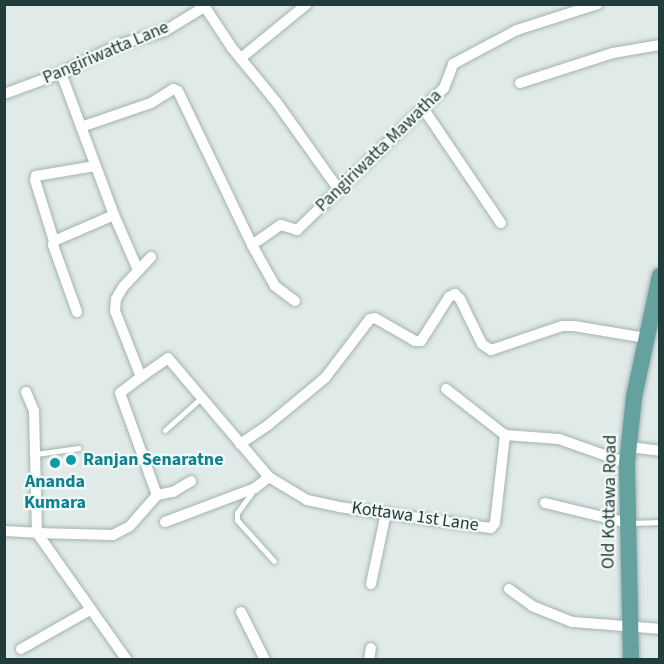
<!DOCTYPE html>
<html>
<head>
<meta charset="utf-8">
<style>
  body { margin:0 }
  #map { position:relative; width:664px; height:664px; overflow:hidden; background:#e0ebe9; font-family:"Source Sans 3",sans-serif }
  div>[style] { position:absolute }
  .roads { filter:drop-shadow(0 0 2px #a3b3b1) drop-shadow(0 0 2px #a3b3b1) }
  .lane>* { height:5px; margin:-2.5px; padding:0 2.5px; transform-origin:2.5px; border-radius:2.5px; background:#fff }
  .street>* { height:10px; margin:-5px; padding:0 5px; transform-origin:5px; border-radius:5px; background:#fff }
  .primary>* { height:16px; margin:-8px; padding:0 8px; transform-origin:8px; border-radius:8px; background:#64a19f }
  .dots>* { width:16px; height:16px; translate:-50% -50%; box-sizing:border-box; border:3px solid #f1f8f6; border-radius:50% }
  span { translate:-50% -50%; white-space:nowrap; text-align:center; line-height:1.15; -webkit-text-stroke:4.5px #f1f8f6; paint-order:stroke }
  .street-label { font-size:18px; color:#213c3a }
  .culture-label { font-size:18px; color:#0d838f; font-weight:700 }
  .left { translate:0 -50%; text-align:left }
  .frame { position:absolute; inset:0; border:6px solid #213c3a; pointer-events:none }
</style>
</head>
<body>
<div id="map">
  <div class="roads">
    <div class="lane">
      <i style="left:165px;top:430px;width:48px;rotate:-41.6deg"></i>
      <i style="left:36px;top:454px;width:43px;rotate:-7.9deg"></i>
      <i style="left:253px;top:491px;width:27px;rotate:126deg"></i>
      <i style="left:237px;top:513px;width:7px;rotate:90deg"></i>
      <i style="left:237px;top:520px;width:55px;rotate:47.9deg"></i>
      <i style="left:631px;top:523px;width:29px;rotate:-2deg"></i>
    </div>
    <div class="street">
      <i style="left:203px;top:4px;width:53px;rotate:56.6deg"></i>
      <i style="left:232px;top:48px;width:71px;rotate:50.7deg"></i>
      <i style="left:277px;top:103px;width:107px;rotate:54.5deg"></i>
      <i style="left:241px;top:58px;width:85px;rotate:-39.3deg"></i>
      <i style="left:61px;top:73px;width:152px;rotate:69.5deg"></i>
      <i style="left:114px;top:215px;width:60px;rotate:66.4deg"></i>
      <i style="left:520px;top:83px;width:98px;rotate:-17.9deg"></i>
      <i style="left:613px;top:53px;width:48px;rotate:-9.7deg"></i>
      <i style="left:4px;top:94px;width:61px;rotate:-20.2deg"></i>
      <i style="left:61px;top:73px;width:64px;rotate:-26.2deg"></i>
      <i style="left:118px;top:45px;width:49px;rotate:-16.6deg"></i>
      <i style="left:165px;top:31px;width:46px;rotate:-31.6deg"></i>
      <i style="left:423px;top:108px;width:139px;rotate:55.9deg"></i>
      <i style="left:81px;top:127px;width:74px;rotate:-18.9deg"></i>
      <i style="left:151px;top:103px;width:26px;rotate:-32deg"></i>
      <i style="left:173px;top:89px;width:5px;rotate:22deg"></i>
      <i style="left:178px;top:91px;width:171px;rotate:64.3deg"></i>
      <i style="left:252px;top:245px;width:47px;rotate:60.7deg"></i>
      <i style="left:275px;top:286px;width:25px;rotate:37deg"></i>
      <i style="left:54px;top:241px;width:64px;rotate:-107.3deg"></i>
      <i style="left:35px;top:180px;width:4px;rotate:-76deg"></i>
      <i style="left:36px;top:176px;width:60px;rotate:-9.6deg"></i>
      <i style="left:252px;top:245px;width:35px;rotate:-35deg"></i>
      <i style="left:281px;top:225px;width:17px;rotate:17deg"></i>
      <i style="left:297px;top:230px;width:204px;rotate:-44deg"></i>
      <i style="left:444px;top:88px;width:26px;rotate:-69deg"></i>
      <i style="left:453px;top:64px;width:72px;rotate:-28deg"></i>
      <i style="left:517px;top:30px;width:85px;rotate:-17.8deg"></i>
      <i style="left:151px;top:257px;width:41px;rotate:133deg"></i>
      <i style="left:123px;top:287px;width:14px;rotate:120deg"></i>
      <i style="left:116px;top:299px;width:12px;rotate:95deg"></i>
      <i style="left:115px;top:311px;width:71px;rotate:68.5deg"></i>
      <i style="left:141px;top:377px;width:26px;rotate:143deg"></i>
      <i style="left:120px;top:393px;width:109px;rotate:70.1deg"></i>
      <i style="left:77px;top:312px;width:71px;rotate:-109.7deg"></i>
      <i style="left:53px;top:245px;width:4px;rotate:-76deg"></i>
      <i style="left:54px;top:241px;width:65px;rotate:-23.4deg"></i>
      <i style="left:141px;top:377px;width:33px;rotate:-35deg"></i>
      <i style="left:168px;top:358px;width:156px;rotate:49.7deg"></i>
      <i style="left:269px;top:477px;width:44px;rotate:31.2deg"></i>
      <i style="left:307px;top:500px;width:33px;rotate:12deg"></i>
      <i style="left:339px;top:507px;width:153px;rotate:7.9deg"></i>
      <i style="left:491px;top:528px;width:6px;rotate:-51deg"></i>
      <i style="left:495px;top:523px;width:89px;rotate:-83.5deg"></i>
      <i style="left:446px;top:389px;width:75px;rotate:37.9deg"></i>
      <i style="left:26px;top:392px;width:21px;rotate:67deg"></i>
      <i style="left:34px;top:411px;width:122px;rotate:88.6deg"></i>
      <i style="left:37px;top:533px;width:76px;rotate:1.5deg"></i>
      <i style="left:113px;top:535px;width:19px;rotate:-28deg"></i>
      <i style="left:130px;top:526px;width:41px;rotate:-48.9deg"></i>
      <i style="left:157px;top:495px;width:16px;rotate:-11deg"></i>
      <i style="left:173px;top:492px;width:21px;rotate:-31deg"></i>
      <i style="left:505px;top:435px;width:54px;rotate:4.2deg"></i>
      <i style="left:559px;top:439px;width:72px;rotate:19.4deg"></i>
      <i style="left:240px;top:444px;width:32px;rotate:-34deg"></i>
      <i style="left:267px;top:426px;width:75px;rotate:-39.6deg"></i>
      <i style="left:325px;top:378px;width:74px;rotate:-52.7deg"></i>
      <i style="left:370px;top:319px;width:5px;rotate:-11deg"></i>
      <i style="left:375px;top:318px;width:46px;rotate:29.9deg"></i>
      <i style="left:415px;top:341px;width:6px"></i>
      <i style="left:421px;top:341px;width:52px;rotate:-57.5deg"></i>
      <i style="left:449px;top:297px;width:7px;rotate:-27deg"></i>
      <i style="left:455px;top:294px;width:7px;rotate:45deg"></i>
      <i style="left:460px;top:299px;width:50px;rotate:63.9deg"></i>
      <i style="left:482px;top:344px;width:11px;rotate:34deg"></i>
      <i style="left:491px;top:350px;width:75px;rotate:-18.7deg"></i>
      <i style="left:562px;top:326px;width:12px"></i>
      <i style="left:574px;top:326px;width:73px;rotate:9.5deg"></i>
      <i style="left:629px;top:447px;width:31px;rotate:7deg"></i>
      <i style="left:545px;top:503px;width:85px;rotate:13.5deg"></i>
      <i style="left:165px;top:522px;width:96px;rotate:-20.7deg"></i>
      <i style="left:255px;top:488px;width:18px;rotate:-38deg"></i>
      <i style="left:4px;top:531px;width:33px;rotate:3deg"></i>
      <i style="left:37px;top:533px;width:156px;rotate:54.7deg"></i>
      <i style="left:371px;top:584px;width:73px;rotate:-78.1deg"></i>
      <i style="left:509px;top:589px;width:29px;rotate:36deg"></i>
      <i style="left:532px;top:606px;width:43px;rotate:21.8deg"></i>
      <i style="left:572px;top:622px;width:88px;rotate:4.5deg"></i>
      <i style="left:241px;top:612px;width:54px;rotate:63.4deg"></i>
      <i style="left:21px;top:649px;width:79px;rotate:-29.5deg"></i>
      <i style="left:369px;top:660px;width:12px;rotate:-81deg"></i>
    </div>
    <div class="primary">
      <i style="left:631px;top:660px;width:197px;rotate:-91.2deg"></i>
      <i style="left:627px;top:463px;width:66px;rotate:-83.9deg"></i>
      <i style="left:634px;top:397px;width:124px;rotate:-77.9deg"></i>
    </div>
  </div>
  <div class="dots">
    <i style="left:71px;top:460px;background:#0f9aa8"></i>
    <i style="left:55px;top:463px;background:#0f9aa8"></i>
  </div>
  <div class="street-label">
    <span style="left:106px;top:53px;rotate:-23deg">Pangiriwatta Lane</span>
    <span style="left:379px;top:151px;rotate:-44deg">Pangiriwatta Mawatha</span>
    <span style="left:610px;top:502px;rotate:-89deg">Old Kottawa Road</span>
    <span style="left:415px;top:517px;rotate:8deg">Kottawa 1st Lane</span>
  </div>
  <div class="culture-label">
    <span class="left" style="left:83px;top:460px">Ranjan Senaratne</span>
    <span style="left:55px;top:493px">Ananda<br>Kumara</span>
  </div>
  <div class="frame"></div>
</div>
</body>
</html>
